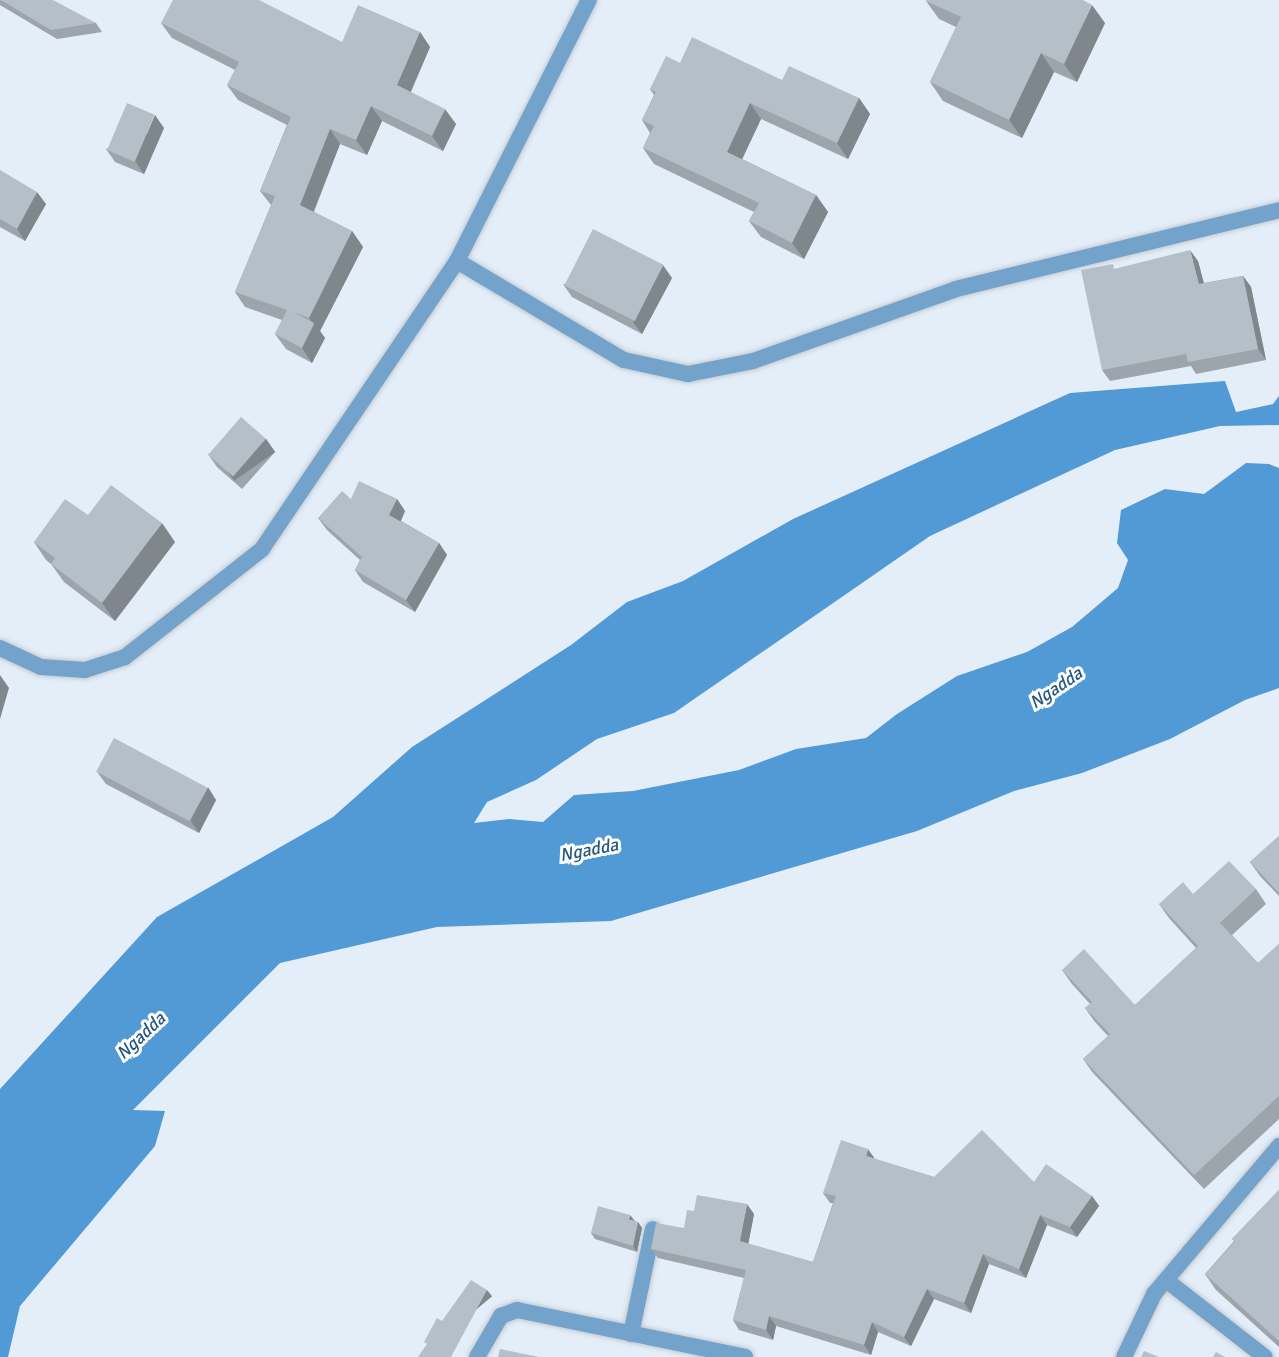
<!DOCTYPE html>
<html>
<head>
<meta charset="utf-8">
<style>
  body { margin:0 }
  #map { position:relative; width:1279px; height:1357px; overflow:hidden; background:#e4eef8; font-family:Signika,sans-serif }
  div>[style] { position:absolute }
  .water>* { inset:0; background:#529ad5 }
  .roads { filter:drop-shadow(0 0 2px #c2cbd4) drop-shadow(0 0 2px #c2cbd4) }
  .minor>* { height:16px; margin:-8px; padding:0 8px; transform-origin:8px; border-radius:8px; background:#73a2cb }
  .wall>* { inset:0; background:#9ca4ac }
  .shaded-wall>* { inset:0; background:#7f868c; transform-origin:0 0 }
  .building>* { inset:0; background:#b5bfc8; transform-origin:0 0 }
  span { translate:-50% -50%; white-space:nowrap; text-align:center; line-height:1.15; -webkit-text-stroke:6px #fff; paint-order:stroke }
  .water-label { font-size:18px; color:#245881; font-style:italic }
</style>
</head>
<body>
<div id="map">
  <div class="water">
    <i style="clip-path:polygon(1225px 381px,1236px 412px,1273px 404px,1279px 396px,1279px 425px,1220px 426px,1115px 450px,930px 536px,674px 713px,597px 739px,536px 780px,487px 802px,474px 823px,509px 819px,543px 822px,574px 795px,633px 791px,739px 770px,796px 749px,866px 738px,897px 714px,957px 676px,1027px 652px,1072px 627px,1118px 588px,1128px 560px,1117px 543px,1121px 510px,1165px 489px,1204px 494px,1246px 463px,1269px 464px,1279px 468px,1279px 688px,1245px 700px,1170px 739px,1082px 773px,1014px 791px,917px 831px,611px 921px,437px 927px,280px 963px,133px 1110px,165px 1111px,155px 1146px,20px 1306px,8px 1357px,0 1357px,0 1089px,157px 917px,333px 817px,412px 747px,571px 645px,627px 602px,683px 581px,793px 519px,1070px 393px)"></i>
  </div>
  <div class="roads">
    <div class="minor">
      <i style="left:457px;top:261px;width:194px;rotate:30.7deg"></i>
      <i style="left:624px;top:360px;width:66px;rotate:12.3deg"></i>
      <i style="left:688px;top:374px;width:66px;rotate:-11.3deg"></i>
      <i style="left:753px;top:361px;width:215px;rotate:-19.5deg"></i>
      <i style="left:956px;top:289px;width:333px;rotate:-13.7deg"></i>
      <i style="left:0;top:648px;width:45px;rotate:24.9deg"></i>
      <i style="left:41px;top:667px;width:44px;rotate:3.9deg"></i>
      <i style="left:85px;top:670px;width:42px;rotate:-18deg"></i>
      <i style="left:125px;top:657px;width:174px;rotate:-38.2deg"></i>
      <i style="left:262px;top:549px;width:348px;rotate:-55.9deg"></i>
      <i style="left:457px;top:261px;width:292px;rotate:-63.2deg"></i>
      <i style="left:1166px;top:1280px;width:125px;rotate:37.9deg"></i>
      <i style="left:631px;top:1334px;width:107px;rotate:-78.2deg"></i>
      <i style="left:477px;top:1357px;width:48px;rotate:-59.7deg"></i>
      <i style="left:501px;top:1316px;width:17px;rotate:-21deg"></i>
      <i style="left:517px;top:1310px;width:233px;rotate:11.6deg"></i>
      <i style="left:1124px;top:1357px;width:70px;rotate:-64.5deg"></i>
      <i style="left:1154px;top:1294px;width:194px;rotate:-49.8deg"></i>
    </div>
  </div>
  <div class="wall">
    <i style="clip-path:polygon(0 0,96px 23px,102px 32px,57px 39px,0 5px)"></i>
    <i style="clip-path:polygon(926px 1px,1105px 23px,1077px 82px,1054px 72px,1022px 138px,943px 101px,930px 82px,956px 27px,939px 19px)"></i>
    <i style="clip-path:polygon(161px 23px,342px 42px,420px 32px,430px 47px,411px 92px,456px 124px,443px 151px,382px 121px,367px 155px,340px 144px,314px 212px,352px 231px,363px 247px,320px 331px,325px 338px,312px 363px,286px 349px,275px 334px,282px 320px,245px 307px,235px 292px,271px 205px,260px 191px,287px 125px,238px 100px,227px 85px,235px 70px,172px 38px)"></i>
    <i style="clip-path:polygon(680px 63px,782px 80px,859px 98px,870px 114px,848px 159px,761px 119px,742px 159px,816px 195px,828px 212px,804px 259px,761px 237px,749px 221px,754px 212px,654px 164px,643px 148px,650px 133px,642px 120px,654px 95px,650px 89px)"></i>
    <i style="clip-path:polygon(164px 128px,144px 174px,115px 162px,106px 149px)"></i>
    <i style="clip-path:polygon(0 170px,46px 204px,25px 241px,0 227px)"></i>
    <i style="clip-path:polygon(1198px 261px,1204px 283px,1243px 276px,1251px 287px,1266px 360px,1196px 374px,1191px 366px,1110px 381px,1102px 370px,1116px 269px)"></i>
    <i style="clip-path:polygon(672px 278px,642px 334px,572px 297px,563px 284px)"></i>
    <i style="clip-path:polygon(266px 439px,275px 452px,242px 489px,217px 467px,208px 454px)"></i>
    <i style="clip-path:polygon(351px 499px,397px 499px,405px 511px,401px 521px,439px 543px,447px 555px,415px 612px,363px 582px,355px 570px,360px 560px,327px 530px,318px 518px)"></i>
    <i style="clip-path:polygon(88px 515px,175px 542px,115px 621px,64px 582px,51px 564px,46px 560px,34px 542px)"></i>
    <i style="clip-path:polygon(97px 772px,216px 800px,199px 833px,106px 784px)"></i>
    <i style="clip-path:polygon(1279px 836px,1279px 896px,1260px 876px,1250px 862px)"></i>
    <i style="clip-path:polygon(1256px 889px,1266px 904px,1232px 935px,1258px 963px,1279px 944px,1279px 1119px,1204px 1189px,1093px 1073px,1083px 1059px,1108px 1036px,1095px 1022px,1085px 1008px,1090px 1004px,1072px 984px,1062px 970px,1135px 1005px,1196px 948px,1169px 918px,1159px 904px,1193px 894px)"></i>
    <i style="clip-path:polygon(875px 1159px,934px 1177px,1034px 1182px,1092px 1196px,1099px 1206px,1077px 1237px,1047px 1225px,1026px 1278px,989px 1264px,971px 1313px,934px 1299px,911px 1346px,878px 1332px,871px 1355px,776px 1326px,773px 1340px,739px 1330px,733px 1320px,744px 1278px,658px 1258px,651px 1249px,684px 1228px,694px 1211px,754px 1214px,748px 1244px,813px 1262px,833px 1203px,830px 1203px,823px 1193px)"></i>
    <i style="clip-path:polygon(1279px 1190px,1279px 1347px,1216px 1290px,1205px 1274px,1234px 1241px,1232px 1239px)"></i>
    <i style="clip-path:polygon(635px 1221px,638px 1222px,642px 1228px,637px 1252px,595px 1239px,591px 1233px)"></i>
  </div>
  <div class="shaded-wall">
    <i style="clip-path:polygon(1092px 5px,1105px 23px,1077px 82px,1064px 64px)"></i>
    <i style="clip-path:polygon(420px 32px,430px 47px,407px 100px,397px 85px)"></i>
    <i style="clip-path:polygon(1041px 53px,1054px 72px,1022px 138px,1009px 120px)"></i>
    <i style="clip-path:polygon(859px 98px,870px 114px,848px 159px,837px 143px)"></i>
    <i style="clip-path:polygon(750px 103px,761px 119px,738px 168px,727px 152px)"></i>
    <i style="clip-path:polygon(371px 106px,382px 121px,367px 155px,356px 140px)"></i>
    <i style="clip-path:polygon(445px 109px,456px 124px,443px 151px,432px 136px)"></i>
    <i style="clip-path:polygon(155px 115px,164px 128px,144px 174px,135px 161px)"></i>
    <i style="clip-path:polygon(330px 129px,340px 144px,310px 220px,300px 205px)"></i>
    <i style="clip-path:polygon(37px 192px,46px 204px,25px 241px,17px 229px)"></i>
    <i style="clip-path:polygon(816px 195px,828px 212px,804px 259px,792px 243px)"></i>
    <i style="clip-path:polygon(352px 231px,363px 247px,320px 331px,325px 338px,312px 363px,302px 348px,314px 325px,309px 318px)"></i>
    <i style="clip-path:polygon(1190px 250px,1198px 261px,1207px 296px,1199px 284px)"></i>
    <i style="clip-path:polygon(663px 265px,672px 278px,642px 334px,633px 322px)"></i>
    <i style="clip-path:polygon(1243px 276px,1251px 287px,1266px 360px,1258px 349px)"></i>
    <i style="left:266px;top:439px;width:16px;height:50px;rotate:55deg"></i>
    <i style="clip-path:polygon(397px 499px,405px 511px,398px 527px,389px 515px)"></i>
    <i style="clip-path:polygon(162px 523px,175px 542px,115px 621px,102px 603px)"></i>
    <i style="clip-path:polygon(439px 543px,447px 555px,415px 612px,406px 600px)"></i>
    <i style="clip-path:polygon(0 675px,9px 688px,0 719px)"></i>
    <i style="clip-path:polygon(208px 787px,216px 800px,199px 833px,190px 820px)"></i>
    <i style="clip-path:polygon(868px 1149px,875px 1159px,866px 1156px)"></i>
    <i style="clip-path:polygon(1092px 1196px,1099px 1206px,1077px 1237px,1070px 1227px)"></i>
    <i style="clip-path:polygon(747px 1204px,754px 1214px,747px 1251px,740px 1241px)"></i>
    <i style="clip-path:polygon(630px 1215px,635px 1221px,629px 1220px)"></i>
    <i style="clip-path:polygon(1040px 1215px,1047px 1225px,1026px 1278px,1019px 1269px)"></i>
    <i style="clip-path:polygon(638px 1222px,642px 1228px,637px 1252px,633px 1246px)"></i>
    <i style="clip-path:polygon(983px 1254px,989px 1264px,971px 1313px,964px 1303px)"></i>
    <i style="clip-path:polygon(927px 1289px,934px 1299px,911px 1346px,904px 1337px)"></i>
    <i style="left:487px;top:1290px;width:8px;height:76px;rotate:50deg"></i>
    <i style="clip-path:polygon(769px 1316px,776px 1326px,773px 1340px,766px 1330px)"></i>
    <i style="clip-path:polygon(872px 1322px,878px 1332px,871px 1355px,864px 1345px)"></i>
  </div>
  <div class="building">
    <i style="clip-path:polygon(1px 0,53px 0,96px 23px,51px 30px)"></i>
    <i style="clip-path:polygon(173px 0,259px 0,342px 42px,358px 5px,420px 32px,397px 85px,445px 109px,432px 136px,371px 106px,356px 140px,330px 129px,300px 205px,352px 231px,309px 318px,293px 312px,314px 323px,302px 348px,275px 334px,287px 310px,235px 292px,275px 196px,260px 191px,291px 117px,227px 85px,239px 62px,161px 23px)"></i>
    <i style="clip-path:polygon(926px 0,1083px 0,1092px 5px,1064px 64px,1041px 53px,1009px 120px,930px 82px,961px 17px,926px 1px)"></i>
    <i style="clip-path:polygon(692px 37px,782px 80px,789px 66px,859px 98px,837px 143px,750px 103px,727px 152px,816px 195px,792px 243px,749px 221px,759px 203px,643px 148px,654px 126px,642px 120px,656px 92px,650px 89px,666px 56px,680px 63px)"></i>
    <i style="left:127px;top:103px;width:30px;height:51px;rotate:23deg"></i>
    <i style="clip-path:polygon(0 170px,37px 192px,17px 229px,0 219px)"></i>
    <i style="left:593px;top:229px;width:79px;height:63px;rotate:27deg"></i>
    <i style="clip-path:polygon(1190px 250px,1199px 284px,1243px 276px,1258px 349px,1188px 362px,1186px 354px,1102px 370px,1081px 270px,1113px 264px,1114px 269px)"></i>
    <i style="left:241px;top:417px;width:33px;height:50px;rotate:41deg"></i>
    <i style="clip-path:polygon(359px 481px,397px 499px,389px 515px,439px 543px,406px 600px,355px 570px,362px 557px,318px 518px,342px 491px,351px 499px)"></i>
    <i style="clip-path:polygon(111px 485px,162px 523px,102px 603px,51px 564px,55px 558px,34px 542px,65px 499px,88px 515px)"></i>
    <i style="left:114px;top:738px;width:106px;height:38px;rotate:28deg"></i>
    <i style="clip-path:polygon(1279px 836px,1279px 893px,1250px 862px)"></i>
    <i style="clip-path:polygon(1229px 861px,1256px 889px,1220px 923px,1258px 963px,1279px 944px,1279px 1096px,1194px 1175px,1083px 1059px,1110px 1034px,1085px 1008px,1092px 1002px,1062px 970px,1084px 949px,1135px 1005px,1198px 946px,1159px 904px,1183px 882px,1193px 894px)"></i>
    <i style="clip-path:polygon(982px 1130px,1034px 1182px,1046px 1164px,1092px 1196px,1070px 1227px,1040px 1215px,1019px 1269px,983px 1254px,964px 1303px,927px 1289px,904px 1337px,872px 1322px,864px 1345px,769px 1316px,766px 1330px,733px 1320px,746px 1270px,651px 1249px,656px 1223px,684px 1228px,687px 1210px,694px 1211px,697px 1195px,747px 1204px,740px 1241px,813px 1262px,836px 1196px,823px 1193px,841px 1140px,868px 1149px,866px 1156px,934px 1177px)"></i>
    <i style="clip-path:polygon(1279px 1190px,1279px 1341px,1205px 1274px,1235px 1241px,1232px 1239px)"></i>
    <i style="clip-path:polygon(598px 1206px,630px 1215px,629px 1220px,638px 1222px,633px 1246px,591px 1233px)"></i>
    <i style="clip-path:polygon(471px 1280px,487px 1290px,451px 1357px,418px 1357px,427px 1344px,424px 1342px,437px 1318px,442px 1321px)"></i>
    <i style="clip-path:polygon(500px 1349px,539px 1357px,498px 1357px)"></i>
    <i style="clip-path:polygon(1144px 1351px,1159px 1357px,1141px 1357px)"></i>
    <i style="clip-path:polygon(1216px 1352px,1225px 1357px,1213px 1357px)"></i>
  </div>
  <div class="water-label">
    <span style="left:1056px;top:688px;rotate:-34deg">Ngadda</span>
    <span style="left:589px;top:850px;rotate:-11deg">Ngadda</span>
    <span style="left:141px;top:1036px;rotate:-43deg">Ngadda</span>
  </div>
</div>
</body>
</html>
